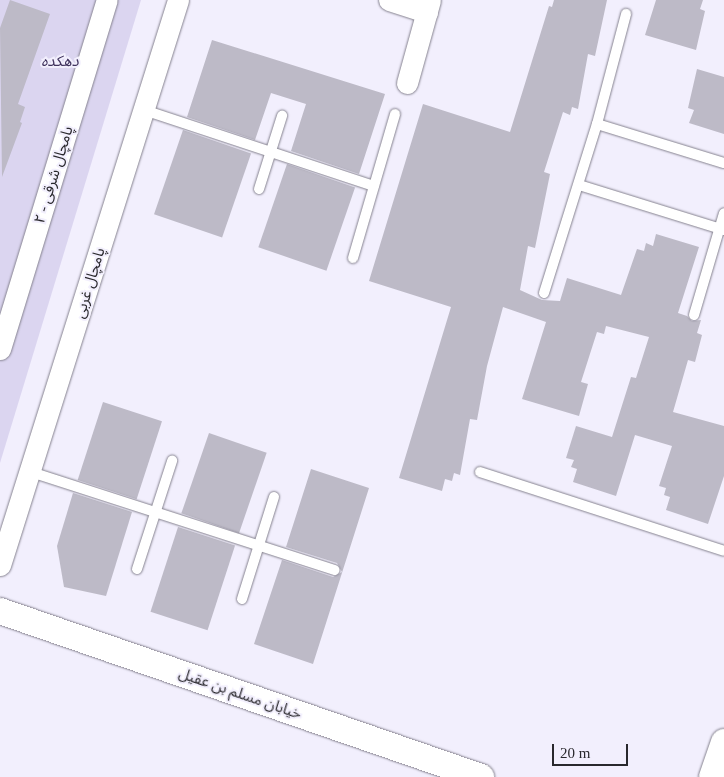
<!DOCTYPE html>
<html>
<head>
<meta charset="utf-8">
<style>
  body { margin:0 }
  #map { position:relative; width:724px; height:777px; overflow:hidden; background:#f2effd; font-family:"Times New Roman","Noto Sans Arabic",serif }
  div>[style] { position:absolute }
  .green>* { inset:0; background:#dbd5f0 }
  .building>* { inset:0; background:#bdbac7; transform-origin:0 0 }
  .roads { filter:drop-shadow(0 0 1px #85828f) drop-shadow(0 0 1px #85828f) }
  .service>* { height:10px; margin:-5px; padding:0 5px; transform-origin:5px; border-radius:5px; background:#fff }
  .minor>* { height:21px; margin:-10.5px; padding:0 10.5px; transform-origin:10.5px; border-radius:10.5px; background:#fff }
  .tertiary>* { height:26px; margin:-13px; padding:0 13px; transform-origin:13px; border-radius:13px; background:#fff }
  span { translate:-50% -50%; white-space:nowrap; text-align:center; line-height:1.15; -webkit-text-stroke:4px #f2effd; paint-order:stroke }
  .park-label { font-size:15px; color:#41345f; font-style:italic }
  .street-label { font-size:15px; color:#29282d }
  .scale { position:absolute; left:552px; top:744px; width:76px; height:22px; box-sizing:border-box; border:2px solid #29282d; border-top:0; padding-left:6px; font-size:15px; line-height:18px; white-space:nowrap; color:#29282d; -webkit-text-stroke:4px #f2effd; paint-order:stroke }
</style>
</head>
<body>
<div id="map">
  <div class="green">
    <i style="clip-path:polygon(0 0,141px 0,0 463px)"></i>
  </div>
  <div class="building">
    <i style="clip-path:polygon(10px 0,50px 14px,18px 104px,25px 107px,20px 122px,22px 123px,2px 177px,0 28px)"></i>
    <i style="clip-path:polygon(554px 0,607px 0,595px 56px,588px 54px,578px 109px,572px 107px,570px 115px,563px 112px,544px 172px,550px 174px,535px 248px,528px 246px,520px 290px,542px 300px,560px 301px,567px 278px,621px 295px,637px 249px,644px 251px,646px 243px,653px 246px,656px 234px,699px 247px,678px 313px,687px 316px,692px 321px,701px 320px,697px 333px,702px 335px,695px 362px,688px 360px,673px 412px,724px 426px,724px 476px,708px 524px,666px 510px,670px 497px,664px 495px,666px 488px,659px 486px,672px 446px,635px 435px,616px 496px,573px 482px,577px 469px,571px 467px,574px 460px,566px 458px,576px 426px,612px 437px,631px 377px,636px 378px,649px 337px,606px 326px,604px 334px,597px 332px,581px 382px,588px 384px,579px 416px,522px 399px,546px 322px,503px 307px,487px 366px,477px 420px,470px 419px,460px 475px,454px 473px,452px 481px,445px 479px,442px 491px,399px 478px,451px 307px,369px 281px,423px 104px,510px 132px,549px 6px,552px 7px)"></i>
    <i style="clip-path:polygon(656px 0,703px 0,700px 9px,705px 11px,696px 50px,645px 35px)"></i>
    <i style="clip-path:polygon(212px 40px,385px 94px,359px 174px,291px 151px,306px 104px,271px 93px,255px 140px,187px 117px)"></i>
    <i style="clip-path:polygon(697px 69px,724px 77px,724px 134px,689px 123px,694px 110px,688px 108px)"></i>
    <i style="left:183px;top:130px;width:72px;height:89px;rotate:19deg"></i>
    <i style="left:287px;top:164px;width:72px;height:88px;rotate:19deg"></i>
    <i style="left:103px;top:402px;width:62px;height:82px;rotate:18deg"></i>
    <i style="left:209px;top:433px;width:61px;height:85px;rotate:19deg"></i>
    <i style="clip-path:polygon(311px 469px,369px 488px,313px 664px,254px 644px,282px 560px,333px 577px,342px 572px,337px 563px,286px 547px)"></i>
    <i style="clip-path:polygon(73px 493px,132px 512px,106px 596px,64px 587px,57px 546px)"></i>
    <i style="left:178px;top:527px;width:60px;height:89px;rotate:18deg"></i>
  </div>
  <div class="roads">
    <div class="service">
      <i style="left:144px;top:110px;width:242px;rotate:18.3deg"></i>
      <i style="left:597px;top:124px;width:133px;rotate:17.1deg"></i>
      <i style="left:579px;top:185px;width:152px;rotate:17.2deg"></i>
      <i style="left:259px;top:189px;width:77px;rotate:-72.5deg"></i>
      <i style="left:353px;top:258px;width:150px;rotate:-73.7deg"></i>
      <i style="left:544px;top:293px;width:177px;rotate:-72.6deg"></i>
      <i style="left:597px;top:124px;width:114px;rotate:-75.2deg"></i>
      <i style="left:694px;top:315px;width:106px;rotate:-73.6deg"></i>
      <i style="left:31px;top:472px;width:319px;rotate:17.9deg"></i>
      <i style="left:480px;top:472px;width:256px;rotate:17.9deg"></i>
      <i style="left:137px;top:569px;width:114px;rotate:-72deg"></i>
      <i style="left:242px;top:599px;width:107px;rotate:-72.6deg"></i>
    </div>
    <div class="minor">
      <i style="left:389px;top:0;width:40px;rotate:18deg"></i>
      <i style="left:407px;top:83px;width:86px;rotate:-74.5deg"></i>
      <i style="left:0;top:349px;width:365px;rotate:-73deg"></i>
      <i style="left:0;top:565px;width:592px;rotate:-72.51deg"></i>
    </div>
    <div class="tertiary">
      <i style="left:0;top:611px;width:509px;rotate:19.04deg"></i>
      <i style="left:712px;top:777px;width:37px;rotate:-71deg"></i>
    </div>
  </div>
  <div class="park-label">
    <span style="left:60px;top:62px">دهکده</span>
  </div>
  <div class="street-label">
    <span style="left:54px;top:175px;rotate:-73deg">پامچال شرقی - ۲</span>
    <span style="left:90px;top:283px;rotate:-73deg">پامچال غربی</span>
    <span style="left:240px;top:694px;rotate:19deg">خیابان مسلم بن عقیل</span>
  </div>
  <div class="scale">20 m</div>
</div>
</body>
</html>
